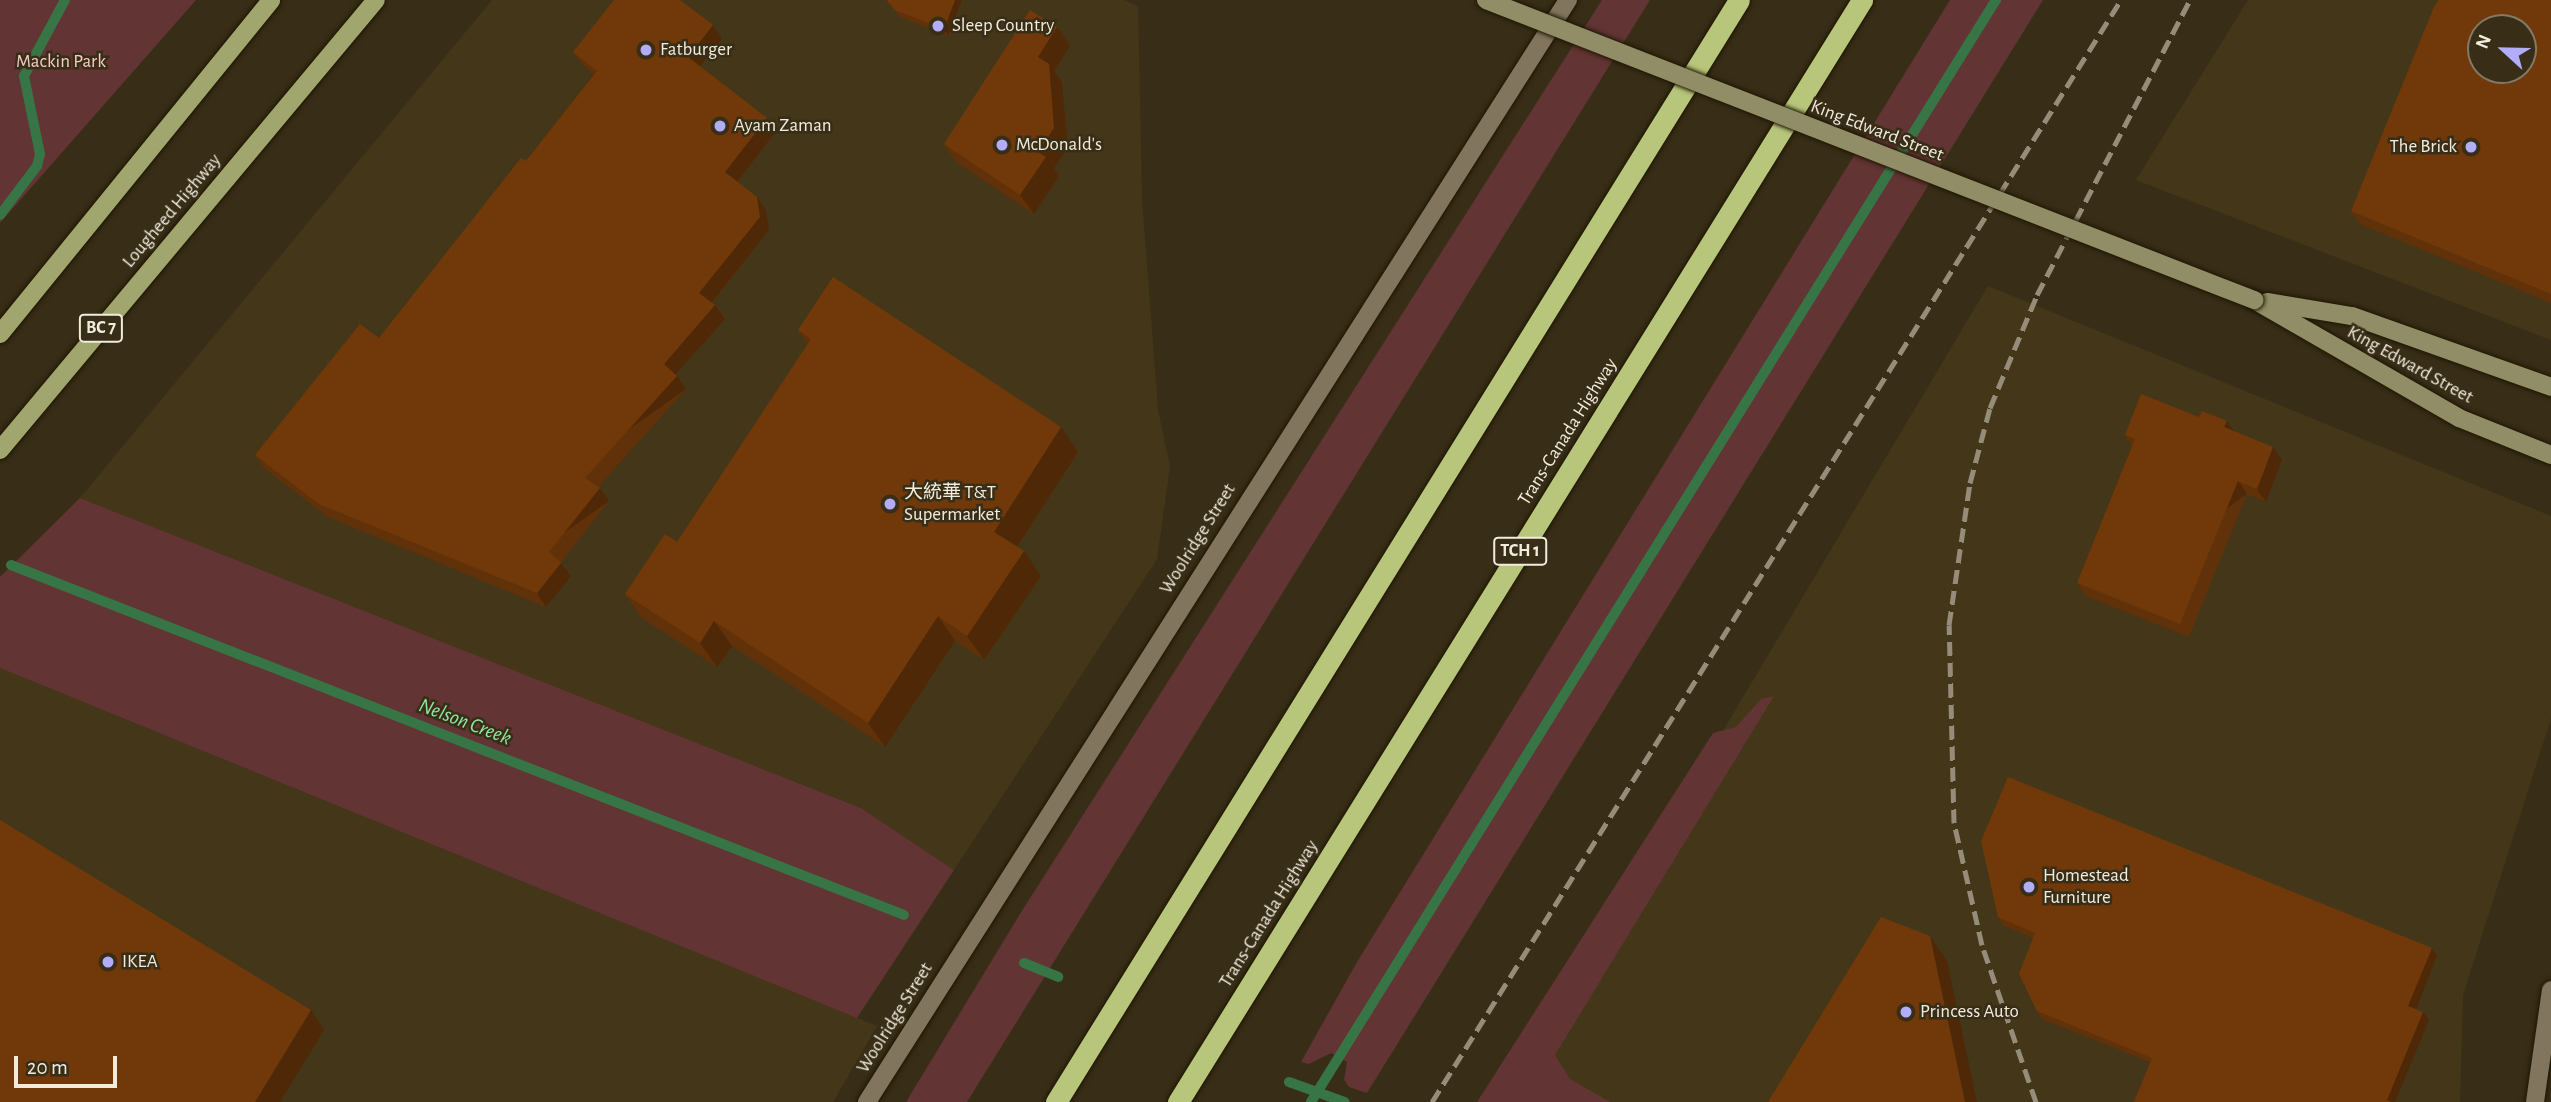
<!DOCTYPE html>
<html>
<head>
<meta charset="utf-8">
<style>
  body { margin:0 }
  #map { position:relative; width:2551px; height:1102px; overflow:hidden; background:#382e17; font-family:"Alegreya Sans","Noto Sans SC",sans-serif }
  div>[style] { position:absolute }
  .built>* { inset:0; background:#443719 }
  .green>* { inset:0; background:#623433 }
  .stream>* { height:10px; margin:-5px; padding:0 5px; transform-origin:5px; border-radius:5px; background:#377547 }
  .roads { filter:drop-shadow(0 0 2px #1f1602) drop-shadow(0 0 2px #1f1602) }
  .minor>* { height:18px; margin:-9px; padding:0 9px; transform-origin:9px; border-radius:9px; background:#81755d }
  .tertiary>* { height:18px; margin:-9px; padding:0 9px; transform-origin:9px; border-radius:9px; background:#81755d }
  .secondary>* { height:18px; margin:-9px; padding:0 9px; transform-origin:9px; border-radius:9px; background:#918d66 }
  .primary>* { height:18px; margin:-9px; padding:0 9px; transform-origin:9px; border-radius:9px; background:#a1a66f }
  .motorway>* { height:21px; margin:-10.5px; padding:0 10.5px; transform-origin:10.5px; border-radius:10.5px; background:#b7c67b }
  .rail>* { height:5px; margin-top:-2.5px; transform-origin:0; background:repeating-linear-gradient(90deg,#958d7a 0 14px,transparent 0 21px) }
  .bridges { filter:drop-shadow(0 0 2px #1f1602) drop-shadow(0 0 2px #1f1602) }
  .secondary-bridge>* { height:18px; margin:-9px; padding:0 9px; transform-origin:9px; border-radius:9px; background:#918d66 }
  .wall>* { inset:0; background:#613109 }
  .shaded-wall>* { inset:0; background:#4f2807; transform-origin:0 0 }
  .building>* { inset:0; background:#71390a }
  .dots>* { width:19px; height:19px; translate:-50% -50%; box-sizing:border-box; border:4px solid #382e17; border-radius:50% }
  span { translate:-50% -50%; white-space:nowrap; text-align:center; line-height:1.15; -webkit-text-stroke:5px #382e17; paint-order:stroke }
  .shield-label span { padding:2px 5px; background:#382e17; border:2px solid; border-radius:5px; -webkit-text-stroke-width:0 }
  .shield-label { font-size:18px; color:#f2ecde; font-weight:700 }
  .poi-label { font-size:19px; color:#f2ecde }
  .left { translate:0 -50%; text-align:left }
  .right { translate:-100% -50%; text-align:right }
  .park-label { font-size:19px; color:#f6cac7 }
  .street-label { font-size:19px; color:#f2ecde }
  .water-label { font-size:21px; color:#8fe6a2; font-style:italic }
  .north { position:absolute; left:2467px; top:14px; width:70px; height:70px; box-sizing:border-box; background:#382e17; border:2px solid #827a67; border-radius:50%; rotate:292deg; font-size:19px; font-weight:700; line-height:28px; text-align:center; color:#f2ecde }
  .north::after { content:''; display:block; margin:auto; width:24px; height:32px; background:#b1adfa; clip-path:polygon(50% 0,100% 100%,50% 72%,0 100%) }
  .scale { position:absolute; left:14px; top:1056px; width:103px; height:32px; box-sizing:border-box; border:4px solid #f2ecde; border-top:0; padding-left:9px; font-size:21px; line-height:24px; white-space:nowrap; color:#f2ecde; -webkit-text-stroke:5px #382e17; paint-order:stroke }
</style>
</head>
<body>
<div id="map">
  <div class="built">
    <i style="clip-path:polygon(492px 0,1123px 0,1138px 6px,1142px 199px,1158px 410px,1170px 466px,1157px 559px,954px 870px,861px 808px,80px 498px)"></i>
    <i style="clip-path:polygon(evenodd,2248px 0,2551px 0,2551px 340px,2136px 180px,2248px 0,2481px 28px,2523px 28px,2523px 70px,2481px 70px,2481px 28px)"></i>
    <i style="clip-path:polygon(1988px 286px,2551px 516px,2551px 718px,2463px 995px,2460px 1102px,1554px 1102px,1512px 1085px)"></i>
    <i style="clip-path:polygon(0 668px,877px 1026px,833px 1102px,0 1102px)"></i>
  </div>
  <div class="green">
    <i style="clip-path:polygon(0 0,196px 0,0 223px)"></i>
    <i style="clip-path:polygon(1602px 0,1650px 0,967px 1102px,906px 1102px,1020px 914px)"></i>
    <i style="clip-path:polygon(1950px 0,2043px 0,1367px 1093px,1349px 1087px,1344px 1080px,1347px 1062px,1331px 1053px,1309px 1064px,1301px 1062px,1357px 962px)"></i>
    <i style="clip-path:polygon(80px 498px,861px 808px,954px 870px,857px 1018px,0 668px,0 577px)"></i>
    <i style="clip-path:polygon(1774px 696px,1555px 1055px,1570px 1079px,1610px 1102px,1477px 1102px,1713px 733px,1736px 727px,1761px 699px)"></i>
  </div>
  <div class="stream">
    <i style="left:0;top:215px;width:61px;rotate:-52.9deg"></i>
    <i style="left:37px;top:166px;width:12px;rotate:-76deg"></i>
    <i style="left:40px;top:154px;width:80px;rotate:-101.6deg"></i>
    <i style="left:24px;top:76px;width:86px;rotate:-61.7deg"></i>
    <i style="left:11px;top:565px;width:959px;rotate:21.4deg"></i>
    <i style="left:1024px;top:963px;width:37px;rotate:22deg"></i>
    <i style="left:1289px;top:1082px;width:59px;rotate:19.7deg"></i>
    <i style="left:1311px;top:1102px;width:1298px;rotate:-58.14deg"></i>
  </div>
  <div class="roads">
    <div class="minor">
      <i style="left:867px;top:1102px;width:1306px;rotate:-57.54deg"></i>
    </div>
    <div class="tertiary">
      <i style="left:2535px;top:1102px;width:113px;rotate:-81.9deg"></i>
    </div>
    <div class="secondary">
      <i style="left:2254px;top:300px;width:237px;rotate:29.9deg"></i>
      <i style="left:2459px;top:418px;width:99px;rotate:21.9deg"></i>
      <i style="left:2267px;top:302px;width:86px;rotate:9.4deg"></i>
      <i style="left:2352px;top:316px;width:211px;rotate:19.6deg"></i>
    </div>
    <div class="primary">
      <i style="left:0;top:334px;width:430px;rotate:-50.9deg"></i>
      <i style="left:0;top:450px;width:586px;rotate:-50.12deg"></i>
    </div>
    <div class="motorway">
      <i style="left:1056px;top:1102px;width:1296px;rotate:-58.21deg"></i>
      <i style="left:1178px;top:1102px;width:1297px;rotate:-58.17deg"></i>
    </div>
  </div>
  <div class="rail">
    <i style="left:1432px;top:1102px;width:1300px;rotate:-57.99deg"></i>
    <i style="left:2036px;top:1102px;width:166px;rotate:-109deg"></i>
    <i style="left:1982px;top:945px;width:125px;rotate:-102.9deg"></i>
    <i style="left:1954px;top:823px;width:198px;rotate:-91.4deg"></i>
    <i style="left:1949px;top:625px;width:144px;rotate:-81.6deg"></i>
    <i style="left:1970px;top:483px;width:78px;rotate:-75.1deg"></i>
    <i style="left:1990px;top:408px;width:122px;rotate:-67.4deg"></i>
    <i style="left:2037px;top:295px;width:332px;rotate:-62.6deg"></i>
  </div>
  <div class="bridges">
    <div class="secondary-bridge">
      <i style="left:1486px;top:0;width:825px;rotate:21.34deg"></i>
    </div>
  </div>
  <div class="wall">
    <i style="clip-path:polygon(886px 0,962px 0,948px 36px,900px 17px)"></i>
    <i style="clip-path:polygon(2551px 0,2551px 303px,2360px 224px,2351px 211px)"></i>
    <i style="clip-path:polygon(1057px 27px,1070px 46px,1054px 71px,1062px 83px,1068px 147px,1054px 168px,1059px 176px,1034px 214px,957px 163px,944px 144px)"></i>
    <i style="clip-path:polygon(722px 38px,700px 66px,767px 118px,776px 131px,737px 182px,757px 197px,766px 211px,769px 230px,712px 303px,715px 305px,725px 319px,675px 375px,686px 389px,598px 487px,609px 501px,561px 562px,571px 576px,546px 607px,328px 517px,264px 468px,255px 455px,379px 338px,526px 161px,594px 74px,583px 65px,573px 52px)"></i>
    <i style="clip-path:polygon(798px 330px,1078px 452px,1017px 547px,1041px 576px,984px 660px,955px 641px,885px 747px,732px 646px,717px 667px,642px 618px,625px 594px,677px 542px,808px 344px)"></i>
    <i style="clip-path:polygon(2234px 431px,2282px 460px,2266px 502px,2247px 494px,2189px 637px,2086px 596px,2077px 583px,2132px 446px,2125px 435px)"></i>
    <i style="clip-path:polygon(1998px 917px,2437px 956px,2416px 1009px,2423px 1012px,2429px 1020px,2150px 1062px,2042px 1019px,2037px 1011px,2033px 938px,2003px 925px)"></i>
  </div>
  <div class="shaded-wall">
    <i style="clip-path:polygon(955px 0,962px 0,948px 36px,944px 29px)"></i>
    <i style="clip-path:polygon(713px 25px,722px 38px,697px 70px,688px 57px)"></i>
    <i style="clip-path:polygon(1057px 27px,1070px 46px,1054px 71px,1062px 83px,1068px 147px,1054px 168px,1059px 176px,1034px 214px,1020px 195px,1038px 57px)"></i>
    <i style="clip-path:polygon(767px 118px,776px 131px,734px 186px,725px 172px)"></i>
    <i style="clip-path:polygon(757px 197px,766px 211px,769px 230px,709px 306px,699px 293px)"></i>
    <i style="clip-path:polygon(715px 305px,725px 319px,673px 377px,664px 364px)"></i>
    <i style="left:677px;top:376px;width:16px;height:137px;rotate:55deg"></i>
    <i style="clip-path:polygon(2227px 421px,2236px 434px,2224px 427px)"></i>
    <i style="clip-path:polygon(1061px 427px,1078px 452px,1011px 556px,994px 532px)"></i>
    <i style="clip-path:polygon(2273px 447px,2282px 460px,2266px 502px,2257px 489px)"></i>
    <i style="left:2238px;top:481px;width:16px;height:154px;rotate:55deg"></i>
    <i style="left:600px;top:488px;width:16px;height:82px;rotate:55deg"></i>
    <i style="clip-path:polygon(1024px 551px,1041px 576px,984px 660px,967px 636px)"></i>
    <i style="clip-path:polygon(561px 563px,571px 576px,546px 607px,537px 593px)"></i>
    <i style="clip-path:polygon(938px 616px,955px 641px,885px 747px,868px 723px)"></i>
    <i style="clip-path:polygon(714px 621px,732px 646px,717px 667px,700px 643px)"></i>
    <i style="clip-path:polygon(1930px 936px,1947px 961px,1977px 1102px,1965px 1102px)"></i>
    <i style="clip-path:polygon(2432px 948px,2437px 956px,2414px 1014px,2408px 1006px)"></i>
    <i style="clip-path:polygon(311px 1010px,324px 1030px,280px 1102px,255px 1102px)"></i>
    <i style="clip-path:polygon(2423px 1012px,2429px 1020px,2395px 1102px,2389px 1102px,2387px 1100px)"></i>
  </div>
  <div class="building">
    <i style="clip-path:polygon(614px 0,680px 0,713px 25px,688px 57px,767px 118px,725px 172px,757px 197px,760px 217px,699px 293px,715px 305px,664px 364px,677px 376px,585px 478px,600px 488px,549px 552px,561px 563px,537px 593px,319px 504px,255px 455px,360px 324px,379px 338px,521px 158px,526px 161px,597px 71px,573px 52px)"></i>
    <i style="clip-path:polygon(887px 0,955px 0,944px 29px,895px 10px)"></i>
    <i style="clip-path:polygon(evenodd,2439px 0,2551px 0,2551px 294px,2351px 211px,2434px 7px,2439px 0,2481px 28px,2523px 28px,2523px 70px,2481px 70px,2481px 28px)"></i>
    <i style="clip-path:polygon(1030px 10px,1057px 27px,1038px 57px,1049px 64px,1054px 128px,1038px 152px,1046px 157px,1020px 195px,944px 144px)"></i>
    <i style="clip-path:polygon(833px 277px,1061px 427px,994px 532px,1024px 551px,967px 636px,938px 616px,868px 723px,714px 621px,700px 643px,625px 594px,665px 534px,677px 542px,811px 339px,798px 330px)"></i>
    <i style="clip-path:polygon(2141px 394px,2199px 417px,2202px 411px,2227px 421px,2224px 427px,2273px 447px,2257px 489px,2238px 481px,2180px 624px,2077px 583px,2135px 439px,2125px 435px)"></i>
    <i style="clip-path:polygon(2008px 777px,2432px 948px,2408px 1006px,2423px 1012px,2387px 1100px,2391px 1102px,2134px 1102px,2152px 1058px,2037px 1011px,2019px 974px,2035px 933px,1998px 917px,1981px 841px)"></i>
    <i style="clip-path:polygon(0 820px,311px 1010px,255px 1102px,0 1102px)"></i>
    <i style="clip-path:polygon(1881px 917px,1930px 936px,1965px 1102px,1768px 1102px)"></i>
  </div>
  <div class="dots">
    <i style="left:938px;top:26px;background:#b1adfa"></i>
    <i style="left:646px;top:50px;background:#b1adfa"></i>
    <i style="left:720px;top:126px;background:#b1adfa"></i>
    <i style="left:1002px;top:145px;background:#b1adfa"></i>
    <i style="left:2471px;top:147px;background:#b1adfa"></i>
    <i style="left:890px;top:504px;background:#b1adfa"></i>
    <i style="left:2029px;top:887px;background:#b1adfa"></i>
    <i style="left:108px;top:962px;background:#b1adfa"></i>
    <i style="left:1906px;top:1012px;background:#b1adfa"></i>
  </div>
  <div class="shield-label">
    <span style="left:101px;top:328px">BC 7</span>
    <span style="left:1520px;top:551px">TCH 1</span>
  </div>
  <div class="poi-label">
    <span class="left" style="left:952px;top:26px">Sleep Country</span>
    <span class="left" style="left:660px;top:50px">Fatburger</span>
    <span class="left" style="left:734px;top:126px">Ayam Zaman</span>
    <span class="left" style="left:1016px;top:145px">McDonald's</span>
    <span class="right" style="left:2457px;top:147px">The Brick</span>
    <span class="left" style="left:904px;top:504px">大統華 T&amp;T<br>Supermarket</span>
    <span class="left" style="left:2043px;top:887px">Homestead<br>Furniture</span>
    <span class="left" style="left:122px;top:962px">IKEA</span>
    <span class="left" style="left:1920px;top:1012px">Princess Auto</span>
  </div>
  <div class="park-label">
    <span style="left:61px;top:62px">Mackin Park</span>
  </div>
  <div class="street-label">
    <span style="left:1877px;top:131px;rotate:21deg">King Edward Street</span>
    <span style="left:172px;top:211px;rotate:-50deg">Lougheed Highway</span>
    <span style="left:2410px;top:365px;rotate:29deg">King Edward Street</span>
    <span style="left:1568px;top:432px;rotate:-58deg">Trans-Canada Highway</span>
    <span style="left:1198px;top:539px;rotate:-58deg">Woolridge Street</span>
    <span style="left:1269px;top:914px;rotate:-58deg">Trans-Canada Highway</span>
    <span style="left:895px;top:1018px;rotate:-58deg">Woolridge Street</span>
  </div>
  <div class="water-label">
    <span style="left:465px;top:722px;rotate:21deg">Nelson Creek</span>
  </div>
  <div class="north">N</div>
  <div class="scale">20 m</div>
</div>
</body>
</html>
